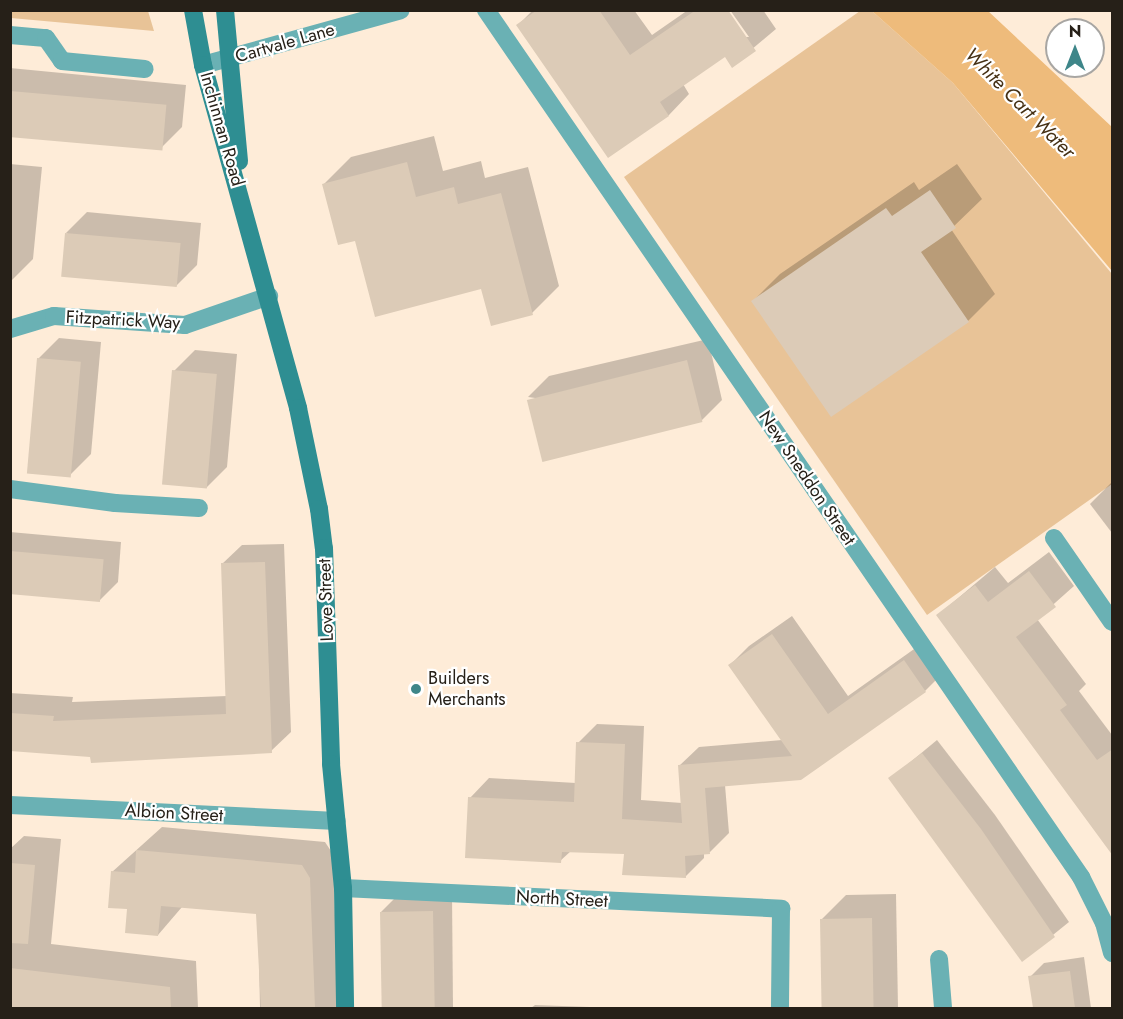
<!DOCTYPE html>
<html>
<head>
<meta charset="utf-8">
<style>
  body { margin:0 }
  #map { position:relative; width:1123px; height:1019px; overflow:hidden; background:#feecd8; font-family:Jost,sans-serif }
  div>[style] { position:absolute }
  .green>* { inset:0; background:#e8c397 }
  .water>* { inset:0; background:#eebb7b }
  .shadow>* { inset:0; background:#0003 }
  .building>* { inset:0; background:#dccbb7; transform-origin:0 0 }
  .street>* { height:18px; margin:-9px; padding:0 9px; transform-origin:9px; border-radius:9px; background:#6ab1b4 }
  .secondary>* { height:18px; margin:-9px; padding:0 9px; transform-origin:9px; border-radius:9px; background:#2e8e92 }
  .dots>* { width:16px; height:16px; translate:-50% -50%; box-sizing:border-box; border:3px solid #fff; border-radius:50% }
  span { translate:-50% -50%; white-space:nowrap; text-align:center; line-height:1.15; -webkit-text-stroke:4.5px #fff; paint-order:stroke }
  .street-label { font-size:18px; color:#262018 }
  .poi-label { font-size:18px; color:#262018 }
  .left { translate:0 -50%; text-align:left }
  .water-label { font-size:20px; color:#463115; font-style:italic }
  .frame { position:absolute; inset:0; border:12px solid #262018; pointer-events:none }
  .north { position:absolute; left:1045px; top:18px; width:60px; height:60px; box-sizing:border-box; background:#fff; border:2px solid #a8a6a3; border-radius:50%; rotate:0deg; font-size:16px; font-weight:700; line-height:24px; text-align:center; color:#262018 }
  .north::after { content:''; display:block; margin:auto; width:21px; height:27px; background:#3e8689; clip-path:polygon(50% 0,100% 100%,50% 72%,0 100%) }
</style>
</head>
<body>
<div id="map">
  <div class="green">
    <i style="clip-path:polygon(10px 11px,148px 11px,154px 31px,11px 18px)"></i>
    <i style="clip-path:polygon(860px 11px,872px 11px,953px 83px,1112px 274px,1112px 484px,927px 615px,624px 177px)"></i>
  </div>
  <div class="water">
    <i style="clip-path:polygon(872px 11px,988px 11px,1112px 127px,1112px 271px,953px 83px)"></i>
  </div>
  <div class="shadow">
    <i style="clip-path:polygon(533px 10px,634px 10px,652px 35px,688px 10px,726px 10px,745px 37px,749px 37px,730px 10px,763px 10px,776px 29px,732px 66px,725px 55px,683px 84px,689px 94px,669px 115px,608px 156px,518px 25px)"></i>
    <i style="clip-path:polygon(10px 68px,186px 85px,182px 127px,161px 148px,10px 135px)"></i>
    <i style="clip-path:polygon(434px 136px,443px 171px,481px 161px,485px 178px,528px 167px,559px 286px,532px 313px,482px 287px,356px 239px,324px 184px,351px 157px)"></i>
    <i style="clip-path:polygon(10px 164px,42px 167px,33px 259px,12px 280px)"></i>
    <i style="clip-path:polygon(957px 164px,982px 199px,951px 229px,995px 294px,968px 321px,753px 301px,780px 274px,914px 182px,919px 190px)"></i>
    <i style="clip-path:polygon(87px 212px,201px 223px,197px 265px,176px 286px,66px 233px)"></i>
    <i style="clip-path:polygon(59px 338px,101px 342px,91px 454px,70px 475px,38px 359px)"></i>
    <i style="clip-path:polygon(708px 339px,722px 400px,701px 421px,528px 397px,549px 376px)"></i>
    <i style="clip-path:polygon(195px 350px,237px 354px,227px 467px,206px 488px,174px 371px)"></i>
    <i style="clip-path:polygon(1112px 482px,1112px 533px,1090px 504px)"></i>
    <i style="clip-path:polygon(10px 532px,121px 542px,118px 582px,100px 600px,10px 593px)"></i>
    <i style="clip-path:polygon(284px 544px,291px 732px,271px 751px,92px 762px,92px 756px,10px 750px,10px 693px,73px 697px,72px 702px,227px 696px,222px 564px,242px 545px)"></i>
    <i style="clip-path:polygon(1049px 552px,1074px 586px,1037px 619px,1086px 684px,1079px 691px,1112px 735px,1112px 853px,938px 615px,995px 567px,1008px 583px)"></i>
    <i style="clip-path:polygon(792px 616px,848px 696px,924px 642px,944px 672px,925px 691px,801px 779px,725px 785px,729px 833px,710px 852px,704px 853px,704px 858px,685px 877px,625px 853px,571px 851px,560px 861px,470px 798px,489px 778px,576px 783px,578px 743px,597px 724px,644px 726px,641px 800px,682px 803px,679px 766px,699px 747px,782px 740px,730px 665px,749px 646px)"></i>
    <i style="clip-path:polygon(937px 740px,995px 815px,1069px 922px,1022px 960px,890px 779px)"></i>
    <i style="clip-path:polygon(162px 827px,325px 842px,333px 854px,338px 1008px,260px 1008px,258px 913px,182px 907px,158px 935px,129px 908px,112px 872px)"></i>
    <i style="clip-path:polygon(24px 836px,61px 839px,51px 944px,196px 961px,198px 1008px,10px 1008px,10px 849px)"></i>
    <i style="clip-path:polygon(400px 893px,452px 893px,453px 1008px,383px 1008px,381px 912px)"></i>
    <i style="clip-path:polygon(896px 894px,898px 1008px,823px 1008px,821px 920px,846px 895px)"></i>
    <i style="clip-path:polygon(1084px 957px,1091px 1008px,1034px 1008px,1030px 977px,1044px 963px)"></i>
    <i style="clip-path:polygon(535px 1005px,617px 1008px,531px 1008px)"></i>
  </div>
  <div class="building">
    <i style="clip-path:polygon(537px 10px,599px 10px,630px 55px,696px 10px,728px 10px,756px 51px,732px 68px,725px 57px,660px 102px,669px 116px,608px 158px,516px 25px)"></i>
    <i style="left:10px;top:91px;width:157px;height:46px;rotate:5deg"></i>
    <i style="clip-path:polygon(407px 162px,416px 197px,454px 187px,458px 204px,501px 193px,533px 315px,491px 326px,481px 289px,375px 317px,355px 241px,338px 245px,322px 184px)"></i>
    <i style="clip-path:polygon(930px 190px,956px 228px,921px 252px,969px 322px,831px 417px,751px 301px,886px 208px,892px 216px)"></i>
    <i style="left:65px;top:233px;width:116px;height:44px;rotate:5deg"></i>
    <i style="left:37px;top:358px;width:44px;height:116px;rotate:5deg"></i>
    <i style="left:687px;top:360px;width:64px;height:165px;rotate:76deg"></i>
    <i style="left:172px;top:370px;width:45px;height:115px;rotate:5deg"></i>
    <i style="left:10px;top:551px;width:94px;height:43px;rotate:5deg"></i>
    <i style="clip-path:polygon(265px 562px,272px 753px,91px 763px,90px 757px,10px 751px,10px 713px,54px 716px,53px 721px,226px 714px,221px 563px)"></i>
    <i style="clip-path:polygon(1029px 571px,1056px 607px,1016px 637px,1067px 705px,1060px 710px,1097px 760px,1113px 749px,1113px 856px,936px 615px,975px 585px,988px 602px)"></i>
    <i style="clip-path:polygon(772px 634px,828px 714px,904px 660px,926px 692px,801px 780px,705px 788px,710px 854px,685px 856px,686px 878px,622px 875px,624px 854px,562px 852px,561px 863px,465px 858px,468px 797px,574px 802px,576px 742px,625px 744px,622px 819px,682px 823px,678px 765px,792px 756px,728px 665px)"></i>
    <i style="clip-path:polygon(922px 753px,981px 829px,1055px 937px,1022px 962px,888px 778px)"></i>
    <i style="clip-path:polygon(136px 850px,302px 865px,310px 878px,315px 1008px,261px 1008px,256px 914px,161px 906px,158px 936px,125px 933px,127px 909px,108px 908px,111px 871px,135px 873px)"></i>
    <i style="clip-path:polygon(10px 863px,35px 865px,28px 944px,10px 943px)"></i>
    <i style="left:433px;top:911px;width:97px;height:53px;rotate:89deg"></i>
    <i style="left:872px;top:918px;width:90px;height:52px;rotate:89deg"></i>
    <i style="clip-path:polygon(10px 968px,170px 987px,171px 1008px,10px 1008px)"></i>
    <i style="clip-path:polygon(1070px 971px,1075px 1008px,1033px 1008px,1028px 976px)"></i>
  </div>
  <div class="street">
    <i style="left:486px;top:10px;width:1052px;rotate:55.54deg"></i>
    <i style="left:1081px;top:877px;width:51px;rotate:63.4deg"></i>
    <i style="left:1104px;top:923px;width:31px;rotate:75deg"></i>
    <i style="left:10px;top:35px;width:36px;rotate:5deg"></i>
    <i style="left:46px;top:38px;width:28px;rotate:55deg"></i>
    <i style="left:62px;top:61px;width:83px;rotate:5.5deg"></i>
    <i style="left:203px;top:65px;width:205px;rotate:-15.5deg"></i>
    <i style="left:10px;top:329px;width:46px;rotate:-16.5deg"></i>
    <i style="left:54px;top:316px;width:131px;rotate:3.9deg"></i>
    <i style="left:185px;top:325px;width:89px;rotate:-19deg"></i>
    <i style="left:10px;top:489px;width:106px;rotate:7.6deg"></i>
    <i style="left:115px;top:503px;width:84px;rotate:3.4deg"></i>
    <i style="left:1054px;top:538px;width:102px;rotate:55.4deg"></i>
    <i style="left:10px;top:805px;width:327px;rotate:2.8deg"></i>
    <i style="left:343px;top:888px;width:439px;rotate:2.7deg"></i>
    <i style="left:781px;top:909px;width:99px;rotate:90.6deg"></i>
    <i style="left:939px;top:959px;width:49px;rotate:85.3deg"></i>
  </div>
  <div class="secondary">
    <i style="left:193px;top:10px;width:56px;rotate:79.7deg"></i>
    <i style="left:203px;top:65px;width:356px;rotate:74.5deg"></i>
    <i style="left:298px;top:408px;width:103px;rotate:78.3deg"></i>
    <i style="left:319px;top:509px;width:39px;rotate:83deg"></i>
    <i style="left:324px;top:548px;width:216px;rotate:88.1deg"></i>
    <i style="left:331px;top:764px;width:125px;rotate:84.5deg"></i>
    <i style="left:343px;top:888px;width:120px;rotate:89deg"></i>
    <i style="left:225px;top:10px;width:152px;rotate:84.7deg"></i>
  </div>
  <div class="dots">
    <i style="left:416px;top:689px;background:#3e8689"></i>
  </div>
  <div class="street-label">
    <span style="left:285px;top:43px;rotate:-16deg">Cartvale Lane</span>
    <span style="left:222px;top:129px;rotate:74deg">Inchinnan Road</span>
    <span style="left:123px;top:320px;rotate:3deg">Fitzpatrick Way</span>
    <span style="left:807px;top:478px;rotate:56deg">New Sneddon Street</span>
    <span style="left:326px;top:600px;rotate:-92deg">Love Street</span>
    <span style="left:174px;top:813px;rotate:3deg">Albion Street</span>
    <span style="left:562px;top:899px;rotate:3deg">North Street</span>
  </div>
  <div class="poi-label">
    <span class="left" style="left:428px;top:689px">Builders<br>Merchants</span>
  </div>
  <div class="water-label">
    <span style="left:1020px;top:103px;rotate:45deg">White Cart Water</span>
  </div>
  <div class="frame"></div>
  <div class="north">N</div>
</div>
</body>
</html>
